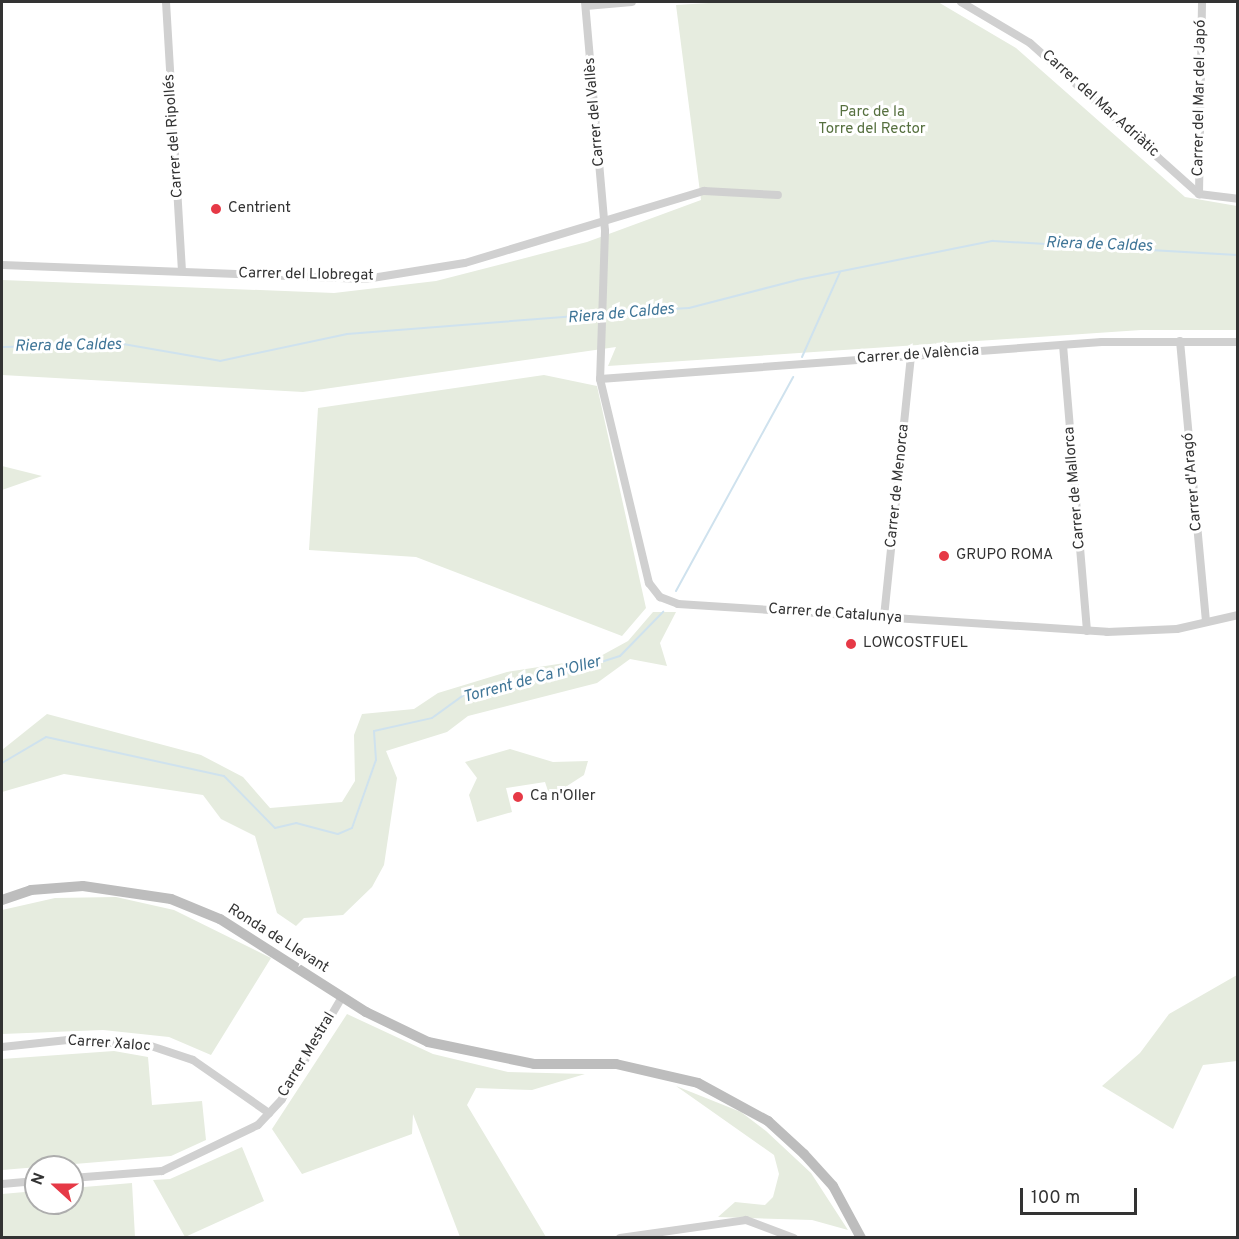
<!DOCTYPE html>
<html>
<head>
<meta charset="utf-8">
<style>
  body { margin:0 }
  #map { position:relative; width:1239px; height:1239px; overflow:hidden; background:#fff; font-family:Overpass,sans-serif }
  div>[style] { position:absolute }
  .green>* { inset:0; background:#e6ecdf }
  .stream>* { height:2px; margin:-1px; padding:0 1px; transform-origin:1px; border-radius:1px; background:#cfe2ee }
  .minor>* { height:8px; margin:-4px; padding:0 4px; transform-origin:4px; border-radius:4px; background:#d0d0d0 }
  .secondary>* { height:10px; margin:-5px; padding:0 5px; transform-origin:5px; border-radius:5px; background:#bdbdbd }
  .dots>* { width:16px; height:16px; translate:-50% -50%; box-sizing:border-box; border:3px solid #fff; border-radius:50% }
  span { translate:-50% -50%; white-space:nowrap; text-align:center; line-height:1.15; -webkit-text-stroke:6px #fff; paint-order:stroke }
  .street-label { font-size:15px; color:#333 }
  .park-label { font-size:15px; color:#56703f }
  .poi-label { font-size:15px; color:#333 }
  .left { translate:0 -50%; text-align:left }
  .water-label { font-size:16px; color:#3f7597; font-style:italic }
  .frame { position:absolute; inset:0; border:3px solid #333; pointer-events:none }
  .north { position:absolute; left:24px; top:1155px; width:60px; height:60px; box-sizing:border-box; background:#fff; border:2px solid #adadad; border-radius:50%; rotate:291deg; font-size:16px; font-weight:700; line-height:24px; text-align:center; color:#333 }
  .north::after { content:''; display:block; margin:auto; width:21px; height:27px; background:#e63946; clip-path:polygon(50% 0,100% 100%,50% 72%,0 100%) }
  .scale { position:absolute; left:1020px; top:1188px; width:117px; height:27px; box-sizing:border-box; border:3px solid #333; border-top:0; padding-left:8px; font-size:18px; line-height:21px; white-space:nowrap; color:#333; -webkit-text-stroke:4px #fff; paint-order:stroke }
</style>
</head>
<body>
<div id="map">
  <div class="green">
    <i style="clip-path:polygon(725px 2px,938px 2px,1016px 48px,1185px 197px,1237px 206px,1237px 330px,1141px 330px,608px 366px,616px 347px,303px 392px,2px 375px,2px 280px,334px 293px,436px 281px,587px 242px,701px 200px,676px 5px)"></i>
    <i style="clip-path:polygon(544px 375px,597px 386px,646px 608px,622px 636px,416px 557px,309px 550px,318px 408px)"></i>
    <i style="clip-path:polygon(2px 466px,42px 476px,2px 490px)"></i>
    <i style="clip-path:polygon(653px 612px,676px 612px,660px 643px,667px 666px,630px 659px,597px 683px,468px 716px,447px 732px,386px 751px,397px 778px,384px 865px,372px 887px,343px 915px,304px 918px,296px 926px,277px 913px,255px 836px,221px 819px,203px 795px,64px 774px,2px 792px,2px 750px,47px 714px,201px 755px,243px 777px,270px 808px,342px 802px,355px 781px,354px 735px,362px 714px,414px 709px,438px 693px,507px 672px,597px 658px,628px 641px)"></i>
    <i style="clip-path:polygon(510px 749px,553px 762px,588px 761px,584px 775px,550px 797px,545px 782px,506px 788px,512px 812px,477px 822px,469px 795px,477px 778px,465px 762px)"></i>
    <i style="clip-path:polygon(116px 897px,174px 910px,271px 958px,211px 1055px,169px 1037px,103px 1030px,2px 1034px,2px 910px,55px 898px)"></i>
    <i style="clip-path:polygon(1237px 975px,1237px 1061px,1203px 1065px,1173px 1129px,1102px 1086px,1140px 1053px,1169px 1014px)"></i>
    <i style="clip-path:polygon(347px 1014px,433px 1054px,508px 1072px,585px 1074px,532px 1090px,476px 1088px,467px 1105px,546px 1237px,460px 1237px,413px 1114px,412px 1134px,302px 1174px,272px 1129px)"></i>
    <i style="clip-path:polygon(114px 1051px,148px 1057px,152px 1105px,202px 1101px,206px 1140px,171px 1156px,2px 1170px,2px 1059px)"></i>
    <i style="clip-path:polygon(676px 1086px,741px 1112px,766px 1131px,811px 1173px,848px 1230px,812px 1220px,718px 1217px,735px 1202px,765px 1205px,773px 1197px,779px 1174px,774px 1155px)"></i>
    <i style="clip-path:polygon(242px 1147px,264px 1201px,185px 1237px,153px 1180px,170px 1179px)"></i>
    <i style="clip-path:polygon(132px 1183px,135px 1237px,2px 1237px,2px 1194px,36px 1191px,36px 1203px,72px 1203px,72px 1188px)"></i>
  </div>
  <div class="stream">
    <i style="left:605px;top:313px;width:84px;rotate:-3.4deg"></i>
    <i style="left:689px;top:308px;width:112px;rotate:-14.5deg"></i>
    <i style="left:797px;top:280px;width:200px;rotate:-11.3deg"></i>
    <i style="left:993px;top:241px;width:245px;rotate:3.3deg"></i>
    <i style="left:2px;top:347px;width:121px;rotate:-1.4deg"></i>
    <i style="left:123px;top:344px;width:98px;rotate:9.9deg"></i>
    <i style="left:220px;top:361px;width:130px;rotate:-12deg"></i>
    <i style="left:347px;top:334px;width:253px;rotate:-4.5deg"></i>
    <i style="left:802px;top:357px;width:93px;rotate:-65.9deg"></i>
    <i style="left:676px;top:591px;width:244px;rotate:-61.3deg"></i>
    <i style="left:2px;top:763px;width:51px;rotate:-30.6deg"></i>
    <i style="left:46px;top:737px;width:182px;rotate:12.4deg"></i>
    <i style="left:224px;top:776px;width:73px;rotate:45.6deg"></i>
    <i style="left:275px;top:828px;width:22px;rotate:-13deg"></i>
    <i style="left:296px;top:823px;width:43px;rotate:14.7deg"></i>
    <i style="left:338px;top:834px;width:15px;rotate:-23deg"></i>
    <i style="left:352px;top:828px;width:72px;rotate:-70.6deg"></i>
    <i style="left:376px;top:760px;width:29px;rotate:-94deg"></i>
    <i style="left:374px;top:731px;width:59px;rotate:-12.6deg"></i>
    <i style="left:432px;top:718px;width:39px;rotate:-36deg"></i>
    <i style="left:464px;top:695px;width:95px;rotate:-11.5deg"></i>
    <i style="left:557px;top:676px;width:66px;rotate:-17.6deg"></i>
    <i style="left:620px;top:656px;width:62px;rotate:-45.7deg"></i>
  </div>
  <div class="minor">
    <i style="left:166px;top:2px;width:269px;rotate:86.6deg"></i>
    <i style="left:585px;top:2px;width:230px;rotate:85deg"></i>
    <i style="left:605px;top:231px;width:148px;rotate:91.9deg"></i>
    <i style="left:600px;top:379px;width:210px;rotate:76.5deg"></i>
    <i style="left:649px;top:583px;width:18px;rotate:52deg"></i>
    <i style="left:660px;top:597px;width:19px;rotate:21deg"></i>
    <i style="left:678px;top:604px;width:430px;rotate:3.7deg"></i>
    <i style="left:1107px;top:632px;width:70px;rotate:-2.5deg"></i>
    <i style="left:1177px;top:629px;width:63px;rotate:-12.9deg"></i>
    <i style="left:961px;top:2px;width:80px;rotate:30.7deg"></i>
    <i style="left:1030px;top:43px;width:227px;rotate:41.8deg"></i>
    <i style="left:1199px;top:194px;width:39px;rotate:7deg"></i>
    <i style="left:586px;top:6px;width:46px;rotate:-5deg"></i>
    <i style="left:1199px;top:194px;width:192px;rotate:-89.1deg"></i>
    <i style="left:2px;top:265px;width:364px;rotate:2.2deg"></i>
    <i style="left:366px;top:279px;width:100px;rotate:-9.2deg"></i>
    <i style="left:465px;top:263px;width:250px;rotate:-16.8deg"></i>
    <i style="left:704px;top:191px;width:74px;rotate:3.1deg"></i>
    <i style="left:1180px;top:341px;width:282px;rotate:84.7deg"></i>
    <i style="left:1063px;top:345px;width:287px;rotate:85.2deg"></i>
    <i style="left:600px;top:379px;width:503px;rotate:-4.22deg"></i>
    <i style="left:1102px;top:342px;width:136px"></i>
    <i style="left:884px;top:617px;width:263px;rotate:-84.1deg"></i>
    <i style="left:2px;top:1047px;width:66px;rotate:-6.1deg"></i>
    <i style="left:68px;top:1040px;width:80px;rotate:3.6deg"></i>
    <i style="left:148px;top:1045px;width:47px;rotate:18.4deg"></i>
    <i style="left:193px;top:1060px;width:93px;rotate:34.9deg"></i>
    <i style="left:72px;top:1178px;width:90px;rotate:-4.4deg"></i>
    <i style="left:162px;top:1171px;width:106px;rotate:-25.6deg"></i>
    <i style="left:258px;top:1125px;width:35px;rotate:-47deg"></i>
    <i style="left:282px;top:1099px;width:118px;rotate:-59.5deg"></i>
    <i style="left:2px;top:1184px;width:34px;rotate:-5deg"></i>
    <i style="left:620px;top:1238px;width:127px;rotate:-8.1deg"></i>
    <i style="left:746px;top:1220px;width:51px;rotate:20.6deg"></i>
  </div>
  <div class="secondary">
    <i style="left:2px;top:900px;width:31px;rotate:-19deg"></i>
    <i style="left:31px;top:890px;width:52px;rotate:-4.4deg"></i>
    <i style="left:83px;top:886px;width:89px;rotate:8.4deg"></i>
    <i style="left:171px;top:899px;width:53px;rotate:22.2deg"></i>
    <i style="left:220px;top:919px;width:173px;rotate:32.5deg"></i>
    <i style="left:366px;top:1012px;width:69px;rotate:25.8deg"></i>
    <i style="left:428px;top:1042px;width:108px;rotate:11.7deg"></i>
    <i style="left:534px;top:1064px;width:82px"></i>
    <i style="left:616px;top:1064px;width:84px;rotate:13deg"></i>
    <i style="left:698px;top:1083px;width:80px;rotate:28.5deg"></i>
    <i style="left:768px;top:1121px;width:49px;rotate:42.5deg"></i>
    <i style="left:804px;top:1154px;width:43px;rotate:47.8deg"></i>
    <i style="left:833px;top:1186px;width:59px;rotate:61.7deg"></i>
  </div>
  <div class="dots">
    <i style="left:216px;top:209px;background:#e63946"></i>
    <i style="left:944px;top:556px;background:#e63946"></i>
    <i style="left:851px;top:644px;background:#e63946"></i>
    <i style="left:518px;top:797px;background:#e63946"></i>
  </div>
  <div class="street-label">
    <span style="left:1200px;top:98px;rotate:-89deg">Carrer del Mar del Japó</span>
    <span style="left:1100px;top:104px;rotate:42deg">Carrer del Mar Adriàtic</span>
    <span style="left:595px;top:112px;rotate:-95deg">Carrer del Vallès</span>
    <span style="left:174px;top:136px;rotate:-94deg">Carrer del Ripollés</span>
    <span style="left:306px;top:275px;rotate:1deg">Carrer del Llobregat</span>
    <span style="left:918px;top:355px;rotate:-4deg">Carrer de València</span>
    <span style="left:1193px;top:482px;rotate:-95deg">Carrer d'Aragó</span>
    <span style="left:898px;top:486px;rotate:-84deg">Carrer de Menorca</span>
    <span style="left:1075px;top:488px;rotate:-95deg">Carrer de Mallorca</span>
    <span style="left:835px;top:614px;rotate:4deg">Carrer de Catalunya</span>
    <span style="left:278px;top:939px;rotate:32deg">Ronda de Llevant</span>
    <span style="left:109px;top:1044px;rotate:4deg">Carrer Xaloc</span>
    <span style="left:307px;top:1055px;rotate:-59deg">Carrer Mestral</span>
  </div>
  <div class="park-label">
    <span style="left:872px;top:121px">Parc de la<br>Torre del Rector</span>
  </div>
  <div class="poi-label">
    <span class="left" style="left:228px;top:209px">Centrient</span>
    <span class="left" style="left:956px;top:556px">GRUPO ROMA</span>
    <span class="left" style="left:863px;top:644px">LOWCOSTFUEL</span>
    <span class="left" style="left:530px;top:797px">Ca n'Oller</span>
  </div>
  <div class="water-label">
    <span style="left:1099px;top:245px;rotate:2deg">Riera de Caldes</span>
    <span style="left:621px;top:314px;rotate:-5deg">Riera de Caldes</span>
    <span style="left:68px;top:346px;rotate:-1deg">Riera de Caldes</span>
    <span style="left:532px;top:680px;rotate:-15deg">Torrent de Ca n'Oller</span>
  </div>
  <div class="frame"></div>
  <div class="north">N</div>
  <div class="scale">100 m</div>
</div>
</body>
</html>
